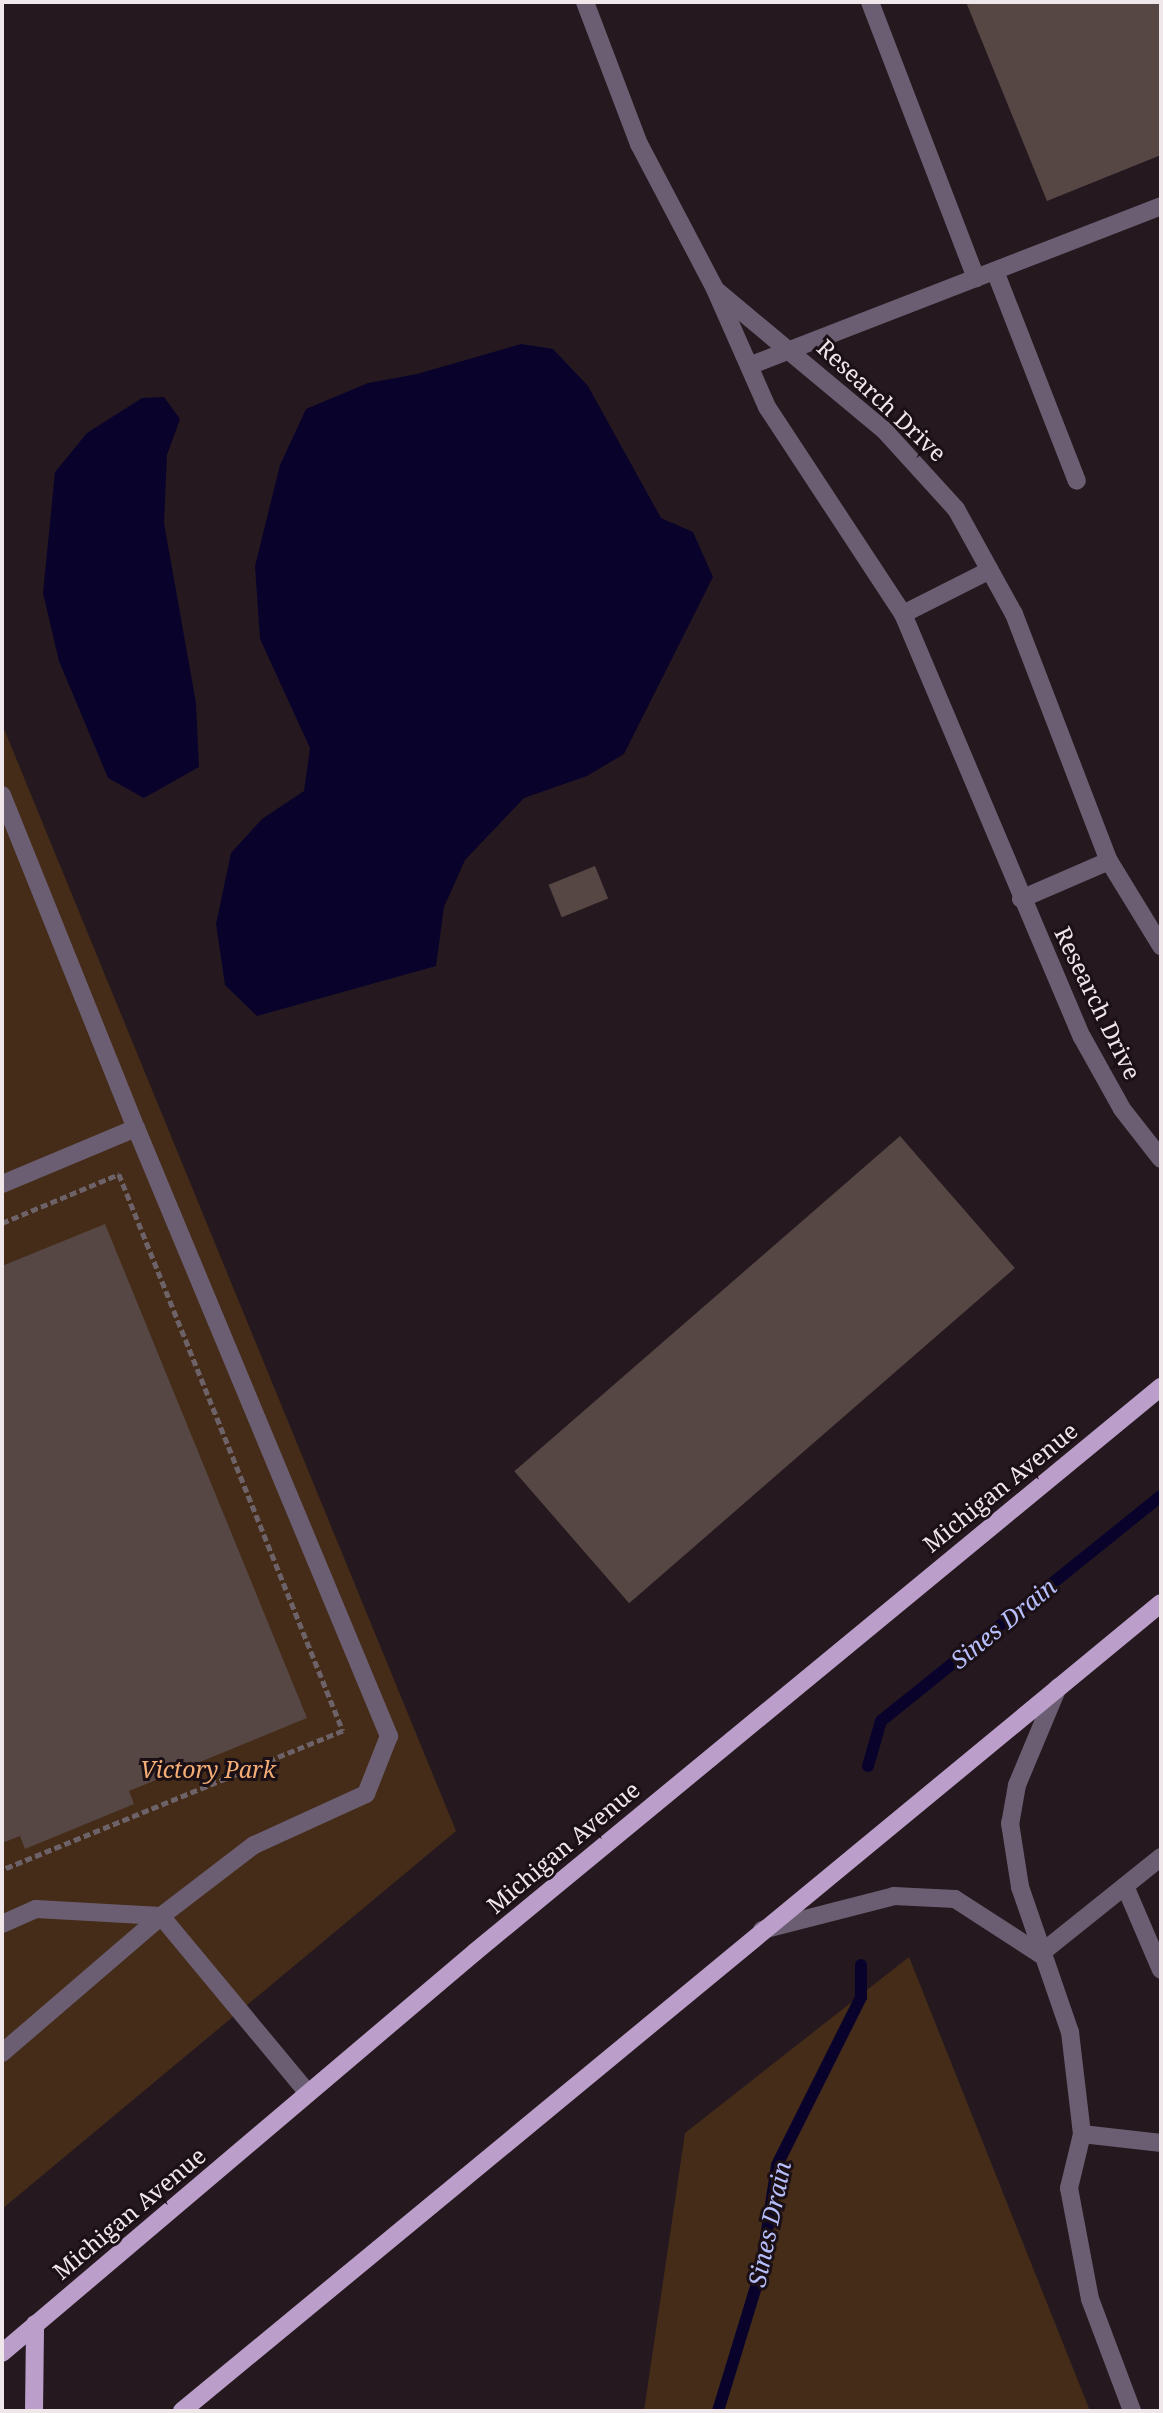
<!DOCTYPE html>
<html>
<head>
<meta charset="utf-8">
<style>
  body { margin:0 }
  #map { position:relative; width:1163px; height:2413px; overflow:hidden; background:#25191f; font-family:"Noto Serif",serif }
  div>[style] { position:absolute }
  .green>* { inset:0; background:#452c18 }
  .water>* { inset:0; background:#09032c }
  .stream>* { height:12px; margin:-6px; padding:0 6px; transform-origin:6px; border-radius:6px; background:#09032c }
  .building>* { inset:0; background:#564745; transform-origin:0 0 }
  .path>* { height:4.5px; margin-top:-2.25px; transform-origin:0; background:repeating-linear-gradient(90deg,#6d6268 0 7px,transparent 0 10.5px) }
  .lane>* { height:18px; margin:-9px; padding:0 9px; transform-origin:9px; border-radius:9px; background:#6b5e72 }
  .street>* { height:18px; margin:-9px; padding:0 9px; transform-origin:9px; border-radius:9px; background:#6b5e72 }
  .primary>* { height:18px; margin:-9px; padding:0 9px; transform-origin:9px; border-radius:9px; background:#bb9fca }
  span { translate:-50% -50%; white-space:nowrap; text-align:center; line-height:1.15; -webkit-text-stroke:6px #1b1016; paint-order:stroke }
  .street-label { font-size:23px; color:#f0e7eb }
  .park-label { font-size:23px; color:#f4ad75; font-style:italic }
  .water-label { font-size:24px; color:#b7befc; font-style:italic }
  .frame { position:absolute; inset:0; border:4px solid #f0e7eb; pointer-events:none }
</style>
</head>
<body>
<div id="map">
  <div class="green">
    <i style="clip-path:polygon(2px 724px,456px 1831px,2px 2209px)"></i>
    <i style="clip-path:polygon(909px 1957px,1090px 2411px,644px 2411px,685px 2133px)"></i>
  </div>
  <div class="water">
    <i style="clip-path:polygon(521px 344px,553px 349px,588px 386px,661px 518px,693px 532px,713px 577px,624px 754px,587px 776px,524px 798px,465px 860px,444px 907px,436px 966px,257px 1016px,225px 985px,216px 924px,231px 853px,262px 819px,304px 791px,310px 748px,260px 639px,255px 566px,280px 465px,306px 409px,368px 383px,417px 374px)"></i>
    <i style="clip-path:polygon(164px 397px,180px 419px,167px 455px,164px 523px,196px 703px,199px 767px,144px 798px,108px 778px,59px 661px,43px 593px,55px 472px,87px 433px,142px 398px)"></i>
  </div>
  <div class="stream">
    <i style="left:868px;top:1766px;width:47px;rotate:-73.9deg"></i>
    <i style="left:881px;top:1721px;width:359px;rotate:-38.8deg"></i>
    <i style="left:718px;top:2411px;width:147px;rotate:-73deg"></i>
    <i style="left:761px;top:2270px;width:106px;rotate:-81.3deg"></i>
    <i style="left:777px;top:2165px;width:188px;rotate:-63.4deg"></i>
    <i style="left:861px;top:1997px;width:32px;rotate:-90deg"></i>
  </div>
  <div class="building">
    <i style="clip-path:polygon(966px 2px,1161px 2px,1161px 155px,1047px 201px)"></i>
    <i style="left:595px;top:866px;width:35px;height:50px;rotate:68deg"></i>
    <i style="left:900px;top:1136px;width:175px;height:511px;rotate:49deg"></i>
    <i style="clip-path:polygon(105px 1224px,307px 1718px,129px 1791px,134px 1804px,25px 1849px,20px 1836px,2px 1843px,2px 1266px)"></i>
  </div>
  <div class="path">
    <i style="left:2px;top:1223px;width:127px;rotate:-22.7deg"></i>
    <i style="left:119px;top:1174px;width:600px;rotate:68.09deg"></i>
    <i style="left:343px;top:1731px;width:368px;rotate:157.8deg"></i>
  </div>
  <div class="lane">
    <i style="left:870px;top:2px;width:296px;rotate:69deg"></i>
    <i style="left:995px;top:271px;width:225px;rotate:68.7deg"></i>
    <i style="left:749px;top:366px;width:442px;rotate:-21.2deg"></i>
    <i style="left:2px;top:795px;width:359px;rotate:68.1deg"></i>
    <i style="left:136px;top:1128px;width:145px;rotate:157.3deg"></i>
    <i style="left:136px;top:1128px;width:659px;rotate:67.41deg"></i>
    <i style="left:389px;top:1736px;width:62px;rotate:111.6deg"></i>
    <i style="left:366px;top:1794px;width:123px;rotate:155.5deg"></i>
    <i style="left:254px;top:1845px;width:117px;rotate:142.6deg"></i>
    <i style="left:161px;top:1916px;width:230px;rotate:50.3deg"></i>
    <i style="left:1058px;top:1687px;width:106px;rotate:112.7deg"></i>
    <i style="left:1017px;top:1785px;width:39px;rotate:100deg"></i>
    <i style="left:1010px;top:1823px;width:65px;rotate:81.1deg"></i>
    <i style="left:1020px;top:1887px;width:153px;rotate:71deg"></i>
    <i style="left:1070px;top:2032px;width:103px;rotate:83.3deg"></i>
    <i style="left:1082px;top:2134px;width:56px;rotate:103.5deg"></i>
    <i style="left:1069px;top:2188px;width:113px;rotate:79.3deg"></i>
    <i style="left:1090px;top:2299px;width:120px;rotate:69.4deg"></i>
    <i style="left:1125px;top:1886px;width:91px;rotate:66.8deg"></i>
    <i style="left:2px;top:1924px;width:37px;rotate:-24deg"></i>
    <i style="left:36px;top:1909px;width:125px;rotate:3.2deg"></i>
    <i style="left:762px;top:1930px;width:136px;rotate:-14.4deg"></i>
    <i style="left:894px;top:1896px;width:61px;rotate:2.8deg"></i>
    <i style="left:955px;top:1899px;width:101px;rotate:32.9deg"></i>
    <i style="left:1040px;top:1954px;width:155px;rotate:-38.7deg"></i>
    <i style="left:2px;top:2053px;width:210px;rotate:-40.7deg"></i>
    <i style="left:1082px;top:2134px;width:80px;rotate:6.5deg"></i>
  </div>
  <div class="street">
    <i style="left:585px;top:2px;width:152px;rotate:69.2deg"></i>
    <i style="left:639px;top:144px;width:164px;rotate:62.3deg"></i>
    <i style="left:715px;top:289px;width:129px;rotate:66.2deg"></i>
    <i style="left:767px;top:407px;width:248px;rotate:56.7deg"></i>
    <i style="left:903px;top:614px;width:459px;rotate:67.1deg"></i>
    <i style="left:1082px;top:1037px;width:82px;rotate:60.9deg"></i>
    <i style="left:1122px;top:1109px;width:63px;rotate:52deg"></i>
    <i style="left:717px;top:291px;width:217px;rotate:39.8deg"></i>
    <i style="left:884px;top:430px;width:107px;rotate:47.7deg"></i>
    <i style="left:956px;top:509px;width:120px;rotate:61.1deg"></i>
    <i style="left:1014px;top:614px;width:265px;rotate:69deg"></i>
    <i style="left:1109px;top:861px;width:100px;rotate:58.5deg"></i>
    <i style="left:903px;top:614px;width:97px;rotate:-26.8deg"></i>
    <i style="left:1021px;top:899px;width:96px;rotate:-23.4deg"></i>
  </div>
  <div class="primary">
    <i style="left:2px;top:2353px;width:620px;rotate:-40.29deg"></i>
    <i style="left:475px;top:1952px;width:889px;rotate:-39.48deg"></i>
    <i style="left:34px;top:2411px;width:87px;rotate:-89.3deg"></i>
    <i style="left:182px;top:2411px;width:1269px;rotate:-39.53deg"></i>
  </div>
  <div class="street-label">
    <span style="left:882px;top:400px;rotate:43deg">Research Drive</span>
    <span style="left:1098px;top:1003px;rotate:64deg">Research Drive</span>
    <span style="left:1000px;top:1487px;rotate:-39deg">Michigan Avenue</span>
    <span style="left:563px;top:1847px;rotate:-40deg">Michigan Avenue</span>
    <span style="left:129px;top:2213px;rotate:-40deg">Michigan Avenue</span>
  </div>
  <div class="park-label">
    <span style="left:208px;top:1769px">Victory Park</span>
  </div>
  <div class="water-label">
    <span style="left:1003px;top:1623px;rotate:-39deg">Sines Drain</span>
    <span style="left:769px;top:2224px;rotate:-78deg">Sines Drain</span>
  </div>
  <div class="frame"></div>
</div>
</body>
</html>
